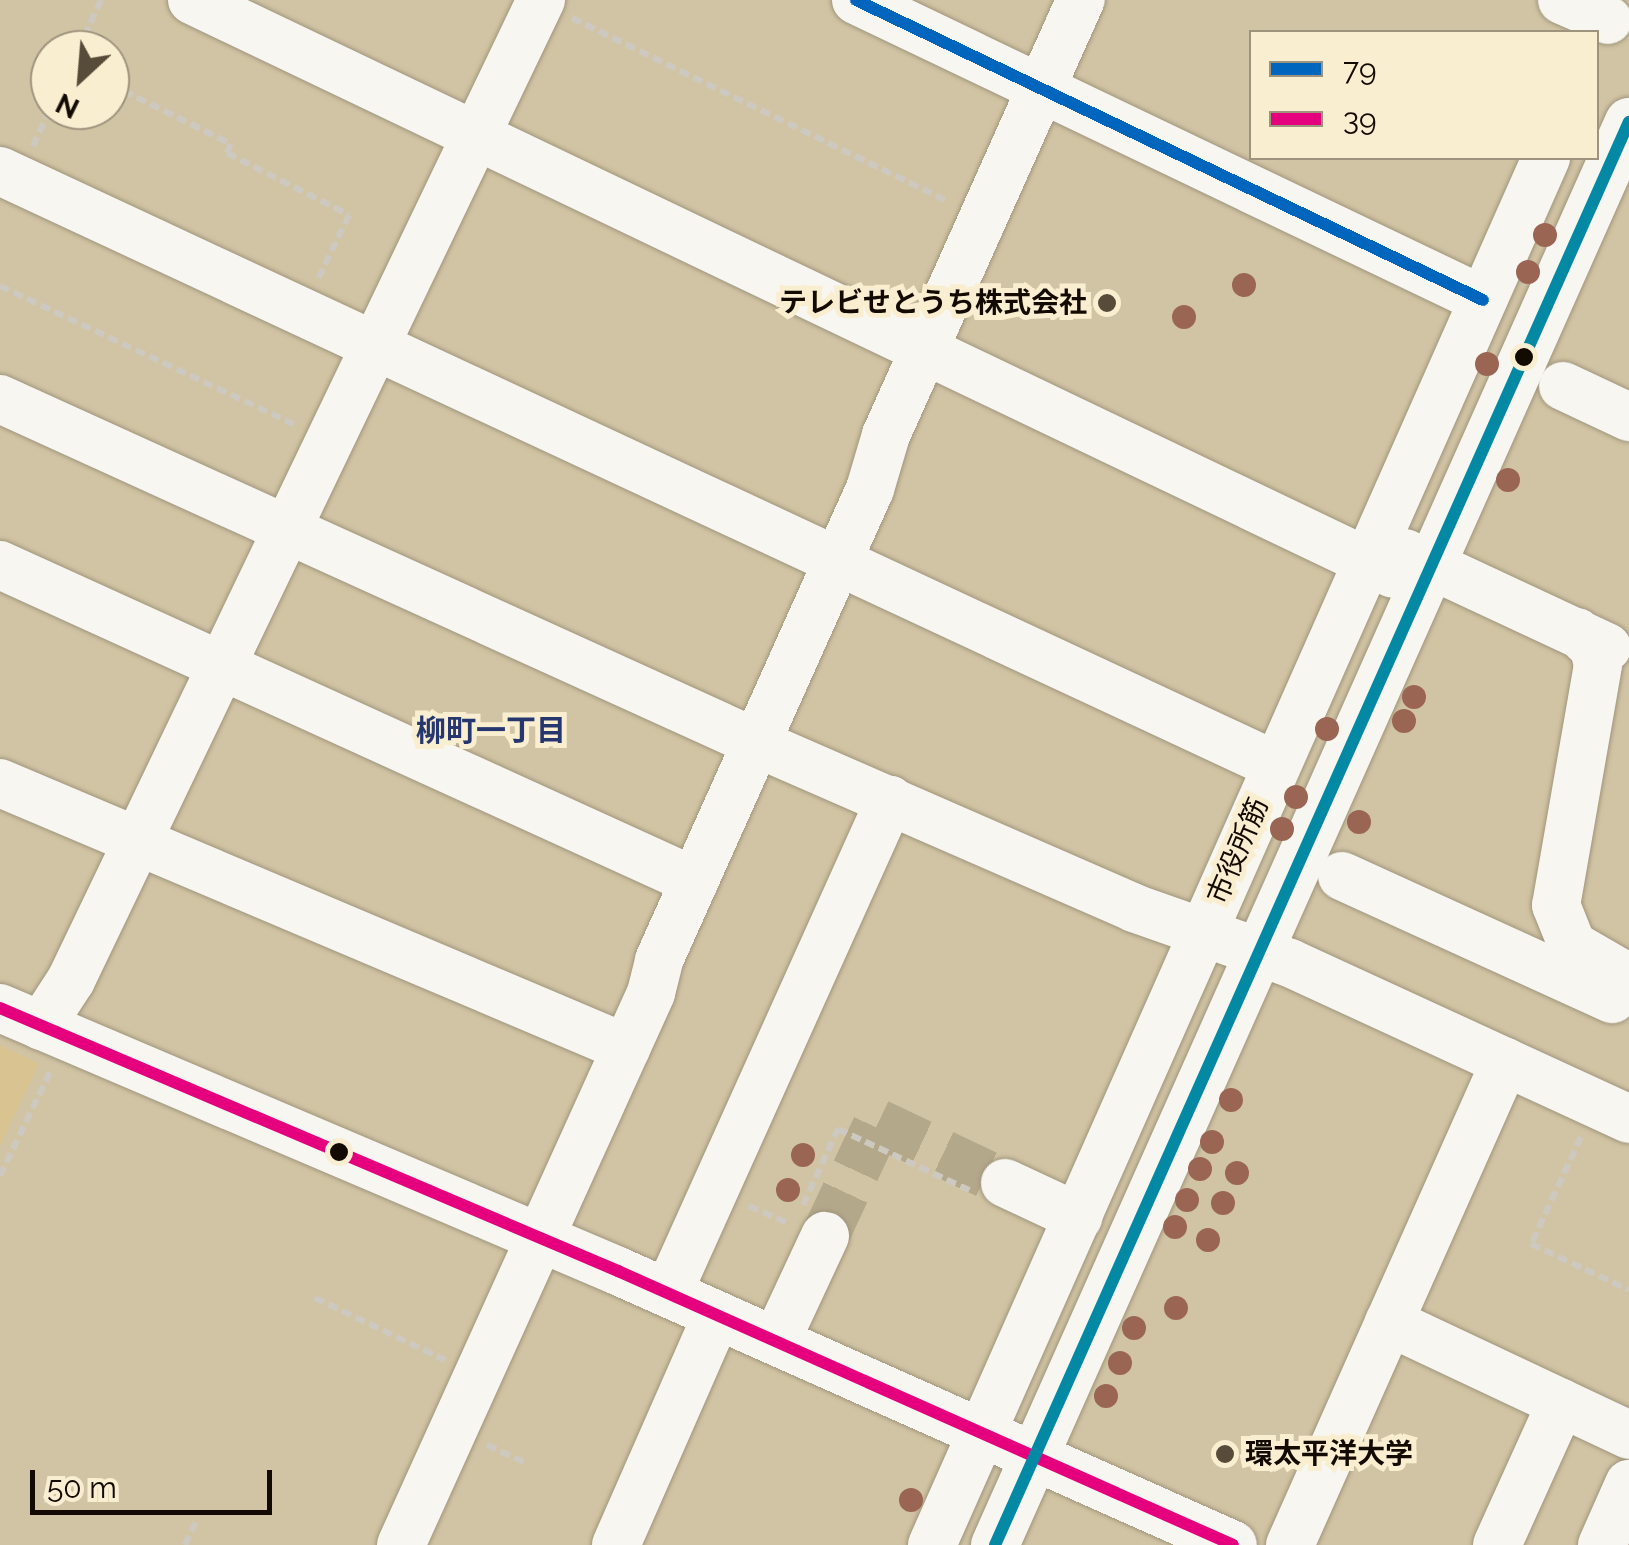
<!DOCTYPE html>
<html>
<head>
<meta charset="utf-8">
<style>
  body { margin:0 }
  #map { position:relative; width:1629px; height:1545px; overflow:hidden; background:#d1c4a4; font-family:Raleway,"Noto Sans JP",sans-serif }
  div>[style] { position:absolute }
  .built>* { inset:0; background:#d9c491 }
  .minor-tunnel>* { height:48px; margin-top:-24px; transform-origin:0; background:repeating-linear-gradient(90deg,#b4a88b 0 48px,transparent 0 72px) }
  .path>* { height:6px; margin-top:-3px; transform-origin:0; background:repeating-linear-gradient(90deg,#cec9c0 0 10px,transparent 0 15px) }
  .roads { filter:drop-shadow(0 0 2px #a0957c) drop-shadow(0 0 2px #a0957c) }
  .minor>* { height:48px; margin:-24px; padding:0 24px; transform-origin:24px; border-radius:24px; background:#f8f6f1 }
  .bus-1>* { height:12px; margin:-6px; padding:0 6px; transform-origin:6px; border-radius:6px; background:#0065bd }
  .bus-2>* { height:12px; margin:-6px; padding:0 6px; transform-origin:6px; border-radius:6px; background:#e5007d }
  .bus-3>* { height:12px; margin:-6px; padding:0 6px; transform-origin:6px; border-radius:6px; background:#0489a5 }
  .trees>* { width:24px; height:24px; margin:-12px; border-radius:50%; background:#9b6554 }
  .dots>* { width:28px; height:28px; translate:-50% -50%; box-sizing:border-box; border:5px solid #faeed1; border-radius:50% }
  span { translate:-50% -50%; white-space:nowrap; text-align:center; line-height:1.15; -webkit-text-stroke:10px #faeed1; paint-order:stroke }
  .poi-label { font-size:28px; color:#130b00; font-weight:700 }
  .right { translate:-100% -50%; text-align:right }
  .left { translate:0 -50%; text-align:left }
  .street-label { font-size:28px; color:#130b00 }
  .neighbourhood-label { font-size:30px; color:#263770; font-weight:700 }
  .legend { position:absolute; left:1249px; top:30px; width:350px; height:130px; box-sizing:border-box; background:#faeed1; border:2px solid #9e937d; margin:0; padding:12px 18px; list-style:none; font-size:30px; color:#130b00 }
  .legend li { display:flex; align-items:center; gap:20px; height:50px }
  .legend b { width:50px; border:2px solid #9e937d }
  .north { position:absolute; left:30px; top:30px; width:100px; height:100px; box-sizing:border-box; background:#faeed1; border:2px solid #9e937d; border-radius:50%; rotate:206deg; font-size:28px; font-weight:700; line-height:40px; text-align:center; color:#130b00 }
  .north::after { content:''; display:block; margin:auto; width:35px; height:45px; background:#564c39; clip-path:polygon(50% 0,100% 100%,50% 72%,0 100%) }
  .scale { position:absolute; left:30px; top:1470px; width:242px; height:45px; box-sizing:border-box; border:5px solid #130b00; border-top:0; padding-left:12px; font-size:30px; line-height:35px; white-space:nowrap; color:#130b00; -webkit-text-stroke:8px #faeed1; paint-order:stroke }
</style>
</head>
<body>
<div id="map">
  <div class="built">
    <i style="clip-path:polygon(0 1045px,39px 1064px,0 1146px)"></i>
  </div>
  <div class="minor-tunnel">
    <i style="left:825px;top:1236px;width:125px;rotate:-64.9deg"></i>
    <i style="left:878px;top:1123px;width:140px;rotate:25.3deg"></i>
  </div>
  <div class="path">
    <i style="left:572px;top:18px;width:418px;rotate:26deg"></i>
    <i style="left:78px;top:50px;width:55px;rotate:-65.3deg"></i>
    <i style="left:110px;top:84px;width:135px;rotate:26.4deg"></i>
    <i style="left:231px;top:144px;width:10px;rotate:114deg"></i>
    <i style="left:227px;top:153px;width:137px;rotate:26.9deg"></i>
    <i style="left:349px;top:215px;width:71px;rotate:115.8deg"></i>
    <i style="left:33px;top:146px;width:41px;rotate:-65.3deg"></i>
    <i style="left:0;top:286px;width:328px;rotate:25.2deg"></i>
    <i style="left:1581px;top:1137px;width:118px;rotate:115deg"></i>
    <i style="left:1531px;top:1244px;width:108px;rotate:25.1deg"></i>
    <i style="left:0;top:1176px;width:118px;rotate:-64.3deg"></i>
    <i style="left:803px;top:1205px;width:84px;rotate:-65.3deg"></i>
    <i style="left:838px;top:1129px;width:145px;rotate:25deg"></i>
    <i style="left:749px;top:1206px;width:43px;rotate:23.6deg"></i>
    <i style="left:315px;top:1298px;width:144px;rotate:25.5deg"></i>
    <i style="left:487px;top:1445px;width:43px;rotate:24.8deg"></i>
    <i style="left:185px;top:1545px;width:29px;rotate:-65deg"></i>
  </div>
  <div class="roads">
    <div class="minor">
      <i style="left:192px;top:0;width:1331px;rotate:25.54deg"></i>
      <i style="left:856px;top:0;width:695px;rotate:25.57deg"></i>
      <i style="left:1562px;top:0;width:50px;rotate:23.5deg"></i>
      <i style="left:0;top:171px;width:1407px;rotate:24.98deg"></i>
      <i style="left:1563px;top:386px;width:73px;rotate:25.2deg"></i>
      <i style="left:0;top:399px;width:834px;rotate:24.44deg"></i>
      <i style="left:759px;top:744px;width:409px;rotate:23.6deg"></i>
      <i style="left:1134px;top:908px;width:165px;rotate:19.4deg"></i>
      <i style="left:1290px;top:963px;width:373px;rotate:24.7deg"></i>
      <i style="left:1405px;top:553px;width:223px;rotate:25deg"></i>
      <i style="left:0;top:565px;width:763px;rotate:24.48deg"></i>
      <i style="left:1577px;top:632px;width:23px;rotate:43deg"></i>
      <i style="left:1594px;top:648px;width:17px;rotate:77deg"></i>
      <i style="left:1598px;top:665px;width:244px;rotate:99.9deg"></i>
      <i style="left:1556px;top:905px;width:43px;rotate:68.2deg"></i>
      <i style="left:1572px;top:945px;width:66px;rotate:30.1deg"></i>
      <i style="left:0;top:783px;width:680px;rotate:22.94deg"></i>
      <i style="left:1342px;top:876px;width:297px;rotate:24.5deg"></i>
      <i style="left:0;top:1008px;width:672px;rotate:23.05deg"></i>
      <i style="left:618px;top:1271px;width:673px;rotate:24.01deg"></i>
      <i style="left:41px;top:1026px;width:55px;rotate:-56.9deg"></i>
      <i style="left:71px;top:980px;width:1087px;rotate:-64.38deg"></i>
      <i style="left:1005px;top:1183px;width:81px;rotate:25deg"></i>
      <i style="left:668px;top:1293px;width:541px;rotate:-65.76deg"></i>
      <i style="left:1389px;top:1322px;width:265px;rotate:25.2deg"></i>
      <i style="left:776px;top:1341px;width:116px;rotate:-65deg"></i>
      <i style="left:401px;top:1545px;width:606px;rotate:-65.63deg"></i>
      <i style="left:651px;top:993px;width:34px;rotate:-76deg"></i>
      <i style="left:659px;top:960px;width:516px;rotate:-65.87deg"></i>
      <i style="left:870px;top:489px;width:56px;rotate:-73.5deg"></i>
      <i style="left:886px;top:435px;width:477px;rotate:-65.9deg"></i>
      <i style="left:616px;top:1545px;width:251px;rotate:-66.3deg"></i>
      <i style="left:932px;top:1545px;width:1517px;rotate:-66.12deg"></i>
      <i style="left:995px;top:1545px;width:1558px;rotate:-65.99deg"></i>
      <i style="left:1290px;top:1545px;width:529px;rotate:-66deg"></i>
      <i style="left:1497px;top:1545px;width:156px;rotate:-65.7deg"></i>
      <i style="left:1602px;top:1545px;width:67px;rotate:-66.1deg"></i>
    </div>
  </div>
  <div class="bus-1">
    <i style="left:856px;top:0;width:695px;rotate:25.57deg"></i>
  </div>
  <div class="bus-2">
    <i style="left:0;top:1008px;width:672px;rotate:23.05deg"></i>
    <i style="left:618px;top:1271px;width:673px;rotate:24.01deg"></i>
  </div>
  <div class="bus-3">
    <i style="left:995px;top:1545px;width:1558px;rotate:-65.99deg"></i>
  </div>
  <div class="trees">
    <i style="left:1545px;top:235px"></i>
    <i style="left:1528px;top:272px"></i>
    <i style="left:1244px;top:285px"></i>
    <i style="left:1184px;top:317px"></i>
    <i style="left:1487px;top:364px"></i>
    <i style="left:1508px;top:480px"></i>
    <i style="left:1414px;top:697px"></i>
    <i style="left:1404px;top:721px"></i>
    <i style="left:1327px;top:729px"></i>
    <i style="left:1296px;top:797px"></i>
    <i style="left:1359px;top:822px"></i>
    <i style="left:1282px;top:829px"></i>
    <i style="left:1231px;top:1100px"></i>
    <i style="left:1212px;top:1142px"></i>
    <i style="left:803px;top:1155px"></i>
    <i style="left:1200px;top:1169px"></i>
    <i style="left:1237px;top:1173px"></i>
    <i style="left:788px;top:1190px"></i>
    <i style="left:1187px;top:1200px"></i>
    <i style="left:1223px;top:1203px"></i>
    <i style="left:1175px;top:1227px"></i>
    <i style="left:1208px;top:1240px"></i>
    <i style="left:1176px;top:1308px"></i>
    <i style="left:1134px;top:1328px"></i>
    <i style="left:1120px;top:1363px"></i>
    <i style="left:1106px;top:1396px"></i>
    <i style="left:911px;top:1500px"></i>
  </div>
  <div class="dots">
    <i style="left:1107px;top:303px;background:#564c39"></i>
    <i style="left:1524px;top:357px;background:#130b00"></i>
    <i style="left:339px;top:1152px;background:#130b00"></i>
    <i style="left:1225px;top:1454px;background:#564c39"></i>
  </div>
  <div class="poi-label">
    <span class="right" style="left:1087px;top:303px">テレビせとうち株式会社</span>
    <span class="left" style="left:1245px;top:1454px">環太平洋大学</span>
  </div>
  <div class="street-label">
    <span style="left:1238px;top:851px;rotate:-67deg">市役所筋</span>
  </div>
  <div class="neighbourhood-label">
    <span style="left:491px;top:731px">柳町一丁目</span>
  </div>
  <ul class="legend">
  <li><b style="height:12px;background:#0065bd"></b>79</li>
  <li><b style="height:12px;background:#e5007d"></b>39</li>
  </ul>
  <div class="north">N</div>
  <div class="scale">50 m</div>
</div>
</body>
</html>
